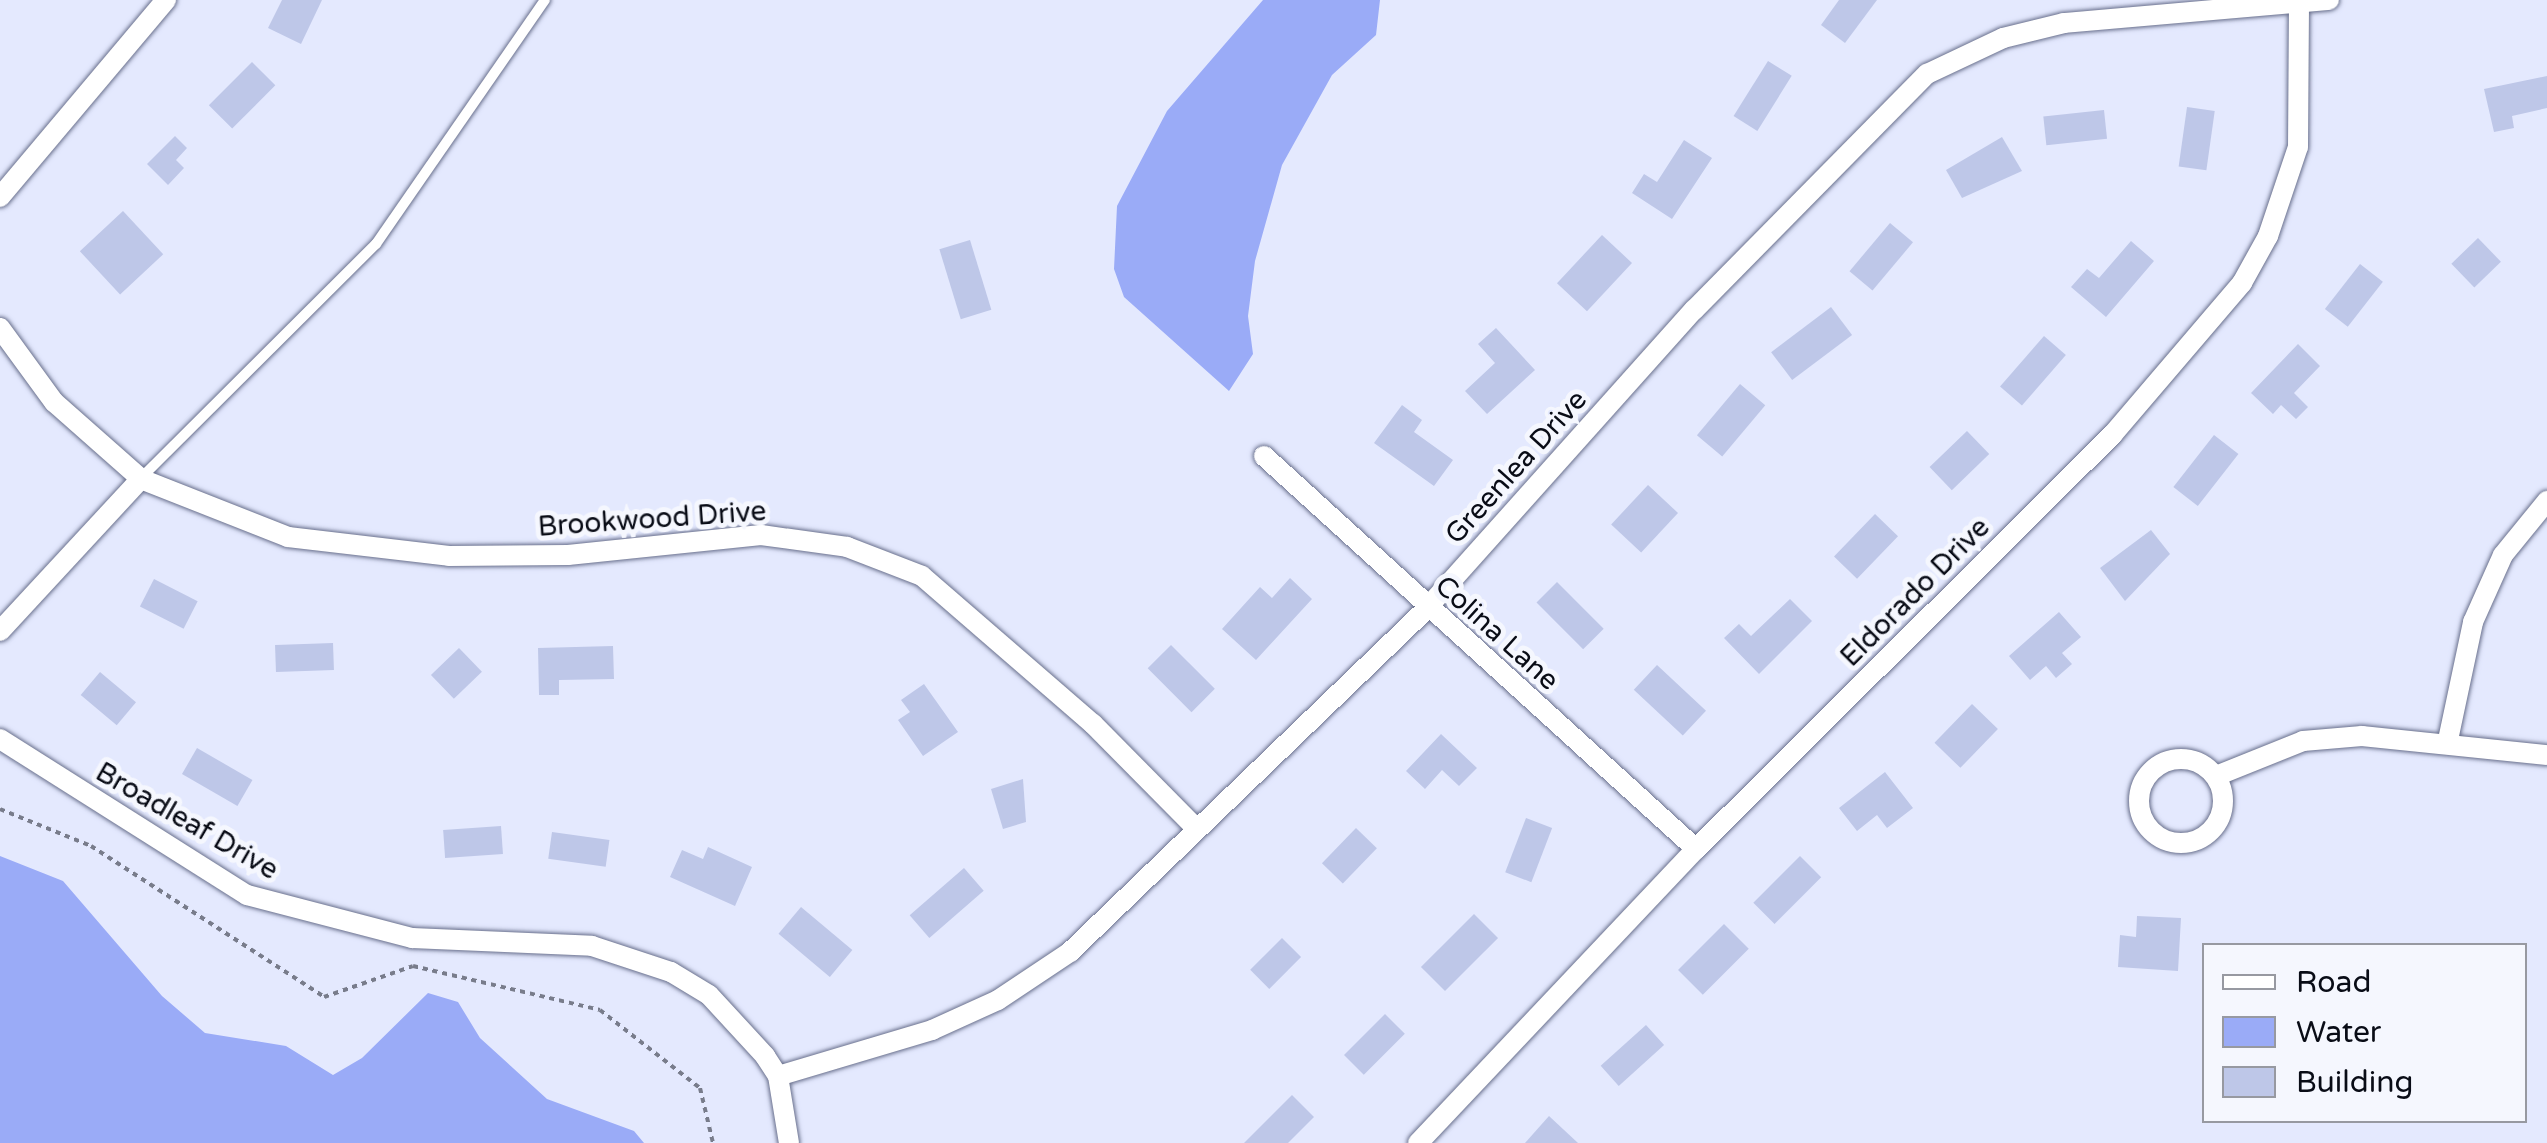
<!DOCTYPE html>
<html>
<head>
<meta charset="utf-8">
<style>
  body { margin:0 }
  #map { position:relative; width:2547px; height:1143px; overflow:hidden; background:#e4e9fe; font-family:"Varela Round",sans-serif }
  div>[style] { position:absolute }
  .water>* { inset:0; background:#9aabf7 }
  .building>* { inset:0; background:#bec7e8; transform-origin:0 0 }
  .path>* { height:4px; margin-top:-2px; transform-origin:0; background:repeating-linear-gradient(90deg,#787c8b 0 5px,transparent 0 10px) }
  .roads { filter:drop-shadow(0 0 2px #686f8c) drop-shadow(0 0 2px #686f8c) }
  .service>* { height:10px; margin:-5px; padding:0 5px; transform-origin:5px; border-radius:5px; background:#fff }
  .minor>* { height:20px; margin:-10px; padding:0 10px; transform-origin:10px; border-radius:10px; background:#fff }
  .minor>.ring { margin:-10px; padding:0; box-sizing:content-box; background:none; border:20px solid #fff; border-radius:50% }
  span { translate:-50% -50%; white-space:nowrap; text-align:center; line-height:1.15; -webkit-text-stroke:10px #f5f7fe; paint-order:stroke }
  .street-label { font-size:28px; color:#090c16 }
  .legend { position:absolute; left:2202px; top:943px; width:325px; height:180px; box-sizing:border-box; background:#f5f7fe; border:2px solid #9799a1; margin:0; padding:12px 18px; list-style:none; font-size:30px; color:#090c16 }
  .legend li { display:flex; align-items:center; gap:20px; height:50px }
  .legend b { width:50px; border:2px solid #9799a1 }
</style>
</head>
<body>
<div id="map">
  <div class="water">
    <i style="clip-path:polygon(1263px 0,1380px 0,1376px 35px,1332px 75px,1282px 165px,1255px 261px,1248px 316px,1253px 354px,1229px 391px,1124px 297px,1114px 269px,1117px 206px,1167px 111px)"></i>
    <i style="clip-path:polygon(0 856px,63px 881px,162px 996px,205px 1033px,286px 1046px,333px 1075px,362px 1058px,428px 993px,458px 1002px,480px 1038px,547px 1099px,634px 1131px,644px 1143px,0 1143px)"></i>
  </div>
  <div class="building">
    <i style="clip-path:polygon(282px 0,322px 0,301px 44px,268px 28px)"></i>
    <i style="clip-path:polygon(1839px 0,1877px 0,1845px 43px,1821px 25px)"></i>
    <i style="left:1768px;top:61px;width:28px;height:65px;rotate:32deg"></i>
    <i style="left:252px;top:62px;width:33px;height:61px;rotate:45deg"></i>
    <i style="clip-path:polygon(2547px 76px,2547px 108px,2512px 116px,2514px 128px,2494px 132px,2484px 89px)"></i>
    <i style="left:2187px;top:107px;width:28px;height:60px;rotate:8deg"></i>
    <i style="left:2104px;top:110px;width:29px;height:61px;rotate:84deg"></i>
    <i style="clip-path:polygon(175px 136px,187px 148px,176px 160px,184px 168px,168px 185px,147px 164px)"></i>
    <i style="clip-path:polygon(2002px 137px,2022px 171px,1962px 198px,1946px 170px)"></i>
    <i style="clip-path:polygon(1684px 140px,1712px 158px,1672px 219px,1632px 193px,1644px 174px,1657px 182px)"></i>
    <i style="left:123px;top:211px;width:59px;height:59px;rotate:47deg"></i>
    <i style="left:1890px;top:223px;width:30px;height:63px;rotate:40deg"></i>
    <i style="left:1602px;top:235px;width:41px;height:66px;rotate:43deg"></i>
    <i style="left:2478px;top:238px;width:33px;height:37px;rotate:46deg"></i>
    <i style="left:970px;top:240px;width:73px;height:32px;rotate:73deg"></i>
    <i style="clip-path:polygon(2131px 241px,2154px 261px,2106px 317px,2071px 287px,2087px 269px,2099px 278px)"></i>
    <i style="left:2360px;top:264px;width:29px;height:57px;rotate:38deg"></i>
    <i style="left:1831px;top:307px;width:35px;height:75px;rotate:53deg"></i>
    <i style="clip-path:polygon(1496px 328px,1535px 370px,1487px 414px,1465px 391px,1495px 363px,1478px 344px)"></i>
    <i style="left:2044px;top:336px;width:29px;height:67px;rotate:41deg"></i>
    <i style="clip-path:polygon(2298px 344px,2320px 366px,2294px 393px,2308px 407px,2296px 419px,2281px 405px,2273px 414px,2251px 393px)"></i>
    <i style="left:1740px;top:384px;width:33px;height:67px;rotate:40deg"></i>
    <i style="clip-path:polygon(1402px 405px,1422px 420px,1414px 432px,1453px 460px,1434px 486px,1374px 443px)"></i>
    <i style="left:1967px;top:431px;width:32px;height:52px;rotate:46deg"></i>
    <i style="left:2214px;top:435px;width:31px;height:66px;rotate:38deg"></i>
    <i style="left:1648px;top:485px;width:41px;height:54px;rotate:43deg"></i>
    <i style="left:1875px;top:514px;width:32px;height:59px;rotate:44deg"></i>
    <i style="clip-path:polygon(2151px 530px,2170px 554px,2125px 601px,2100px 568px)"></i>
    <i style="clip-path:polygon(1290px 578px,1312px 599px,1256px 660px,1222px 629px,1260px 587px,1272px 598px)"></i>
    <i style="left:154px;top:579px;width:49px;height:31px;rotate:27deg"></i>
    <i style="left:1557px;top:582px;width:66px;height:29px;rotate:45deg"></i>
    <i style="clip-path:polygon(1790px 599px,1812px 621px,1759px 674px,1724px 638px,1739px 624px,1751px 636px)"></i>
    <i style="clip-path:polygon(2059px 612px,2081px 637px,2062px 653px,2072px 664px,2056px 678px,2046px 666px,2030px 680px,2009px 656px)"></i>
    <i style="left:333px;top:643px;width:27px;height:58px;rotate:88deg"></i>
    <i style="left:1171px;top:645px;width:62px;height:33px;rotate:45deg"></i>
    <i style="clip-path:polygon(613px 646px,614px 679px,559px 680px,559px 695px,539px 695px,538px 648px)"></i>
    <i style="left:459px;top:648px;width:33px;height:39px;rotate:46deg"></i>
    <i style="left:1657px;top:665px;width:67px;height:34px;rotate:43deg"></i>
    <i style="left:100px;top:672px;width:47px;height:30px;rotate:40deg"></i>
    <i style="clip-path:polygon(924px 684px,958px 732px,923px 756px,898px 720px,910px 712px,901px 700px)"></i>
    <i style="left:1972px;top:704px;width:36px;height:54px;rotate:44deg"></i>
    <i style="clip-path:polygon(1441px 734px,1477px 768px,1459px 786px,1442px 770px,1425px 789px,1406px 771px)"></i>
    <i style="left:197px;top:748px;width:64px;height:30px;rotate:30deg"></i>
    <i style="clip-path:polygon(1885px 772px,1913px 808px,1887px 828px,1877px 815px,1857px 831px,1839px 808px)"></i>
    <i style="clip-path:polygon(1023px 779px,1026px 822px,1003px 829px,991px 789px)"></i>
    <i style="left:1526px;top:818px;width:28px;height:58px;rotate:21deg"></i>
    <i style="left:501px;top:826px;width:28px;height:58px;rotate:86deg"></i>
    <i style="left:1356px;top:828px;width:29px;height:49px;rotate:44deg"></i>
    <i style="left:552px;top:832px;width:58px;height:27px;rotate:8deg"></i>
    <i style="clip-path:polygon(708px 847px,752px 867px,735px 906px,670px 877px,682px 850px,703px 859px)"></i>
    <i style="left:1800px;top:856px;width:30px;height:66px;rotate:45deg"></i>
    <i style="left:964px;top:868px;width:30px;height:72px;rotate:49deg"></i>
    <i style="left:801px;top:907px;width:67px;height:35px;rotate:40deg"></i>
    <i style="left:1474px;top:914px;width:34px;height:75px;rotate:45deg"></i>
    <i style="clip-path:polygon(2137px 916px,2181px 918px,2178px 971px,2118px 967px,2120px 935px,2136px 937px)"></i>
    <i style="left:1724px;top:924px;width:35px;height:65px;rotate:45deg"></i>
    <i style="left:1282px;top:938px;width:27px;height:45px;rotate:45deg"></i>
    <i style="left:1385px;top:1014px;width:28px;height:58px;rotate:45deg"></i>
    <i style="left:1646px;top:1025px;width:27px;height:61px;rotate:48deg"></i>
    <i style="clip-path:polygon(1292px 1095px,1314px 1117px,1288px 1143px,1244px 1143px)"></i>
    <i style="clip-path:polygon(1549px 1116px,1578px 1143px,1525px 1143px)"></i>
  </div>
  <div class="path">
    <i style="left:0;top:809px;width:98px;rotate:22.1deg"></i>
    <i style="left:91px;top:846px;width:278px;rotate:32.9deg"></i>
    <i style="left:324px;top:997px;width:94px;rotate:-19.2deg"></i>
    <i style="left:413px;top:966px;width:192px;rotate:13.2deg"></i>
    <i style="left:600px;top:1010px;width:127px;rotate:38deg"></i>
    <i style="left:700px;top:1088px;width:57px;rotate:76.7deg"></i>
  </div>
  <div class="roads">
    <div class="service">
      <i style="left:141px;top:478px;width:332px;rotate:-44.9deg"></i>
      <i style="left:376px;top:244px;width:297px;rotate:-55.3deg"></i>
    </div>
    <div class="minor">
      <i style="left:0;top:197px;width:258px;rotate:-49.9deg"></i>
      <i style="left:0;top:328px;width:92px;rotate:53.9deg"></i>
      <i style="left:54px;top:402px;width:116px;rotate:41.5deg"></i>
      <i style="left:141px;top:479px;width:158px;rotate:21.5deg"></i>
      <i style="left:288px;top:537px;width:162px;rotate:6.7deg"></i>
      <i style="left:449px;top:556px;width:119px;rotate:-0.5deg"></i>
      <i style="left:568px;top:555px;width:194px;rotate:-5.9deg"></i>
      <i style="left:761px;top:535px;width:87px;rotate:7.9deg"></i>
      <i style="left:847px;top:547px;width:80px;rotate:21.1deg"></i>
      <i style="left:922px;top:576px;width:226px;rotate:40.9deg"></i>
      <i style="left:1093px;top:724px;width:145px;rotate:45.3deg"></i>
      <i style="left:1264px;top:456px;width:584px;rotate:42.29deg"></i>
      <i style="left:0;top:631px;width:207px;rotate:-47.2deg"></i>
      <i style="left:0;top:739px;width:292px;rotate:32.3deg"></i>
      <i style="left:247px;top:895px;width:171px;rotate:14.6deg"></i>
      <i style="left:412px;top:938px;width:180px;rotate:2.5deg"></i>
      <i style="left:592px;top:946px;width:83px;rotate:18.2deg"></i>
      <i style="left:671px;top:972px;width:44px;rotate:31.2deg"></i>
      <i style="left:709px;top:995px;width:83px;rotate:47.4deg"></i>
      <i style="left:765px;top:1056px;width:24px;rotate:57deg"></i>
      <i style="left:778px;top:1076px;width:68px;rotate:80.7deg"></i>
      <i style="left:2448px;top:740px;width:121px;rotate:-78deg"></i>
      <i style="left:2473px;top:622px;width:73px;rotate:-65.9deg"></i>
      <i style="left:2503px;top:555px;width:70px;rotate:-50.8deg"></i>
      <i class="ring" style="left:2139px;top:759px;width:64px;height:64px"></i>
      <i style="left:2216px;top:776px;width:94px;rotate:-21.9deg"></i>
      <i style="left:2303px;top:741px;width:59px;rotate:-4.8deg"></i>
      <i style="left:2362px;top:736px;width:186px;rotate:5.9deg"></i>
      <i style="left:778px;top:1076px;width:161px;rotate:-16.6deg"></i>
      <i style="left:932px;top:1030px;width:72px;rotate:-24.4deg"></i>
      <i style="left:998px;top:1000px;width:87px;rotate:-33.7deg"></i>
      <i style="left:1070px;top:952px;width:497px;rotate:-43.9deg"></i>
      <i style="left:1428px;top:607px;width:399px;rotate:-48.2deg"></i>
      <i style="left:1694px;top:310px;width:332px;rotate:-45.4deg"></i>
      <i style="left:1927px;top:74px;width:84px;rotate:-25.3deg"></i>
      <i style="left:2003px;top:38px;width:63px;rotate:-13.8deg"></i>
      <i style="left:2064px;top:23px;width:266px;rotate:-5deg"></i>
      <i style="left:1418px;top:1143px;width:405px;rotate:-46.6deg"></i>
      <i style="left:1696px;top:849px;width:588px;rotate:-44.86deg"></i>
      <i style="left:2113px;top:434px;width:199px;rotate:-49.5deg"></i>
      <i style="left:2242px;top:283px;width:54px;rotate:-61deg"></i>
      <i style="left:2268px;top:236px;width:94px;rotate:-71.4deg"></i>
      <i style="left:2298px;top:147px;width:143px;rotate:-89.6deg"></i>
    </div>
  </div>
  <div class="street-label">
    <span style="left:1516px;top:467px;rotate:-48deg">Greenlea Drive</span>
    <span style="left:652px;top:519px;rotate:-4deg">Brookwood Drive</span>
    <span style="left:1915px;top:592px;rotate:-45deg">Eldorado Drive</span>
    <span style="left:1497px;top:633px;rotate:42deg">Colina Lane</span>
    <span style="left:187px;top:821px;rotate:30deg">Broadleaf Drive</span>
  </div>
  <ul class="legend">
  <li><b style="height:12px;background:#fff"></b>Road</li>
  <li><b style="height:28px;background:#9aabf7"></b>Water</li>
  <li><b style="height:28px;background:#bec7e8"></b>Building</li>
  </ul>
</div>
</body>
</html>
